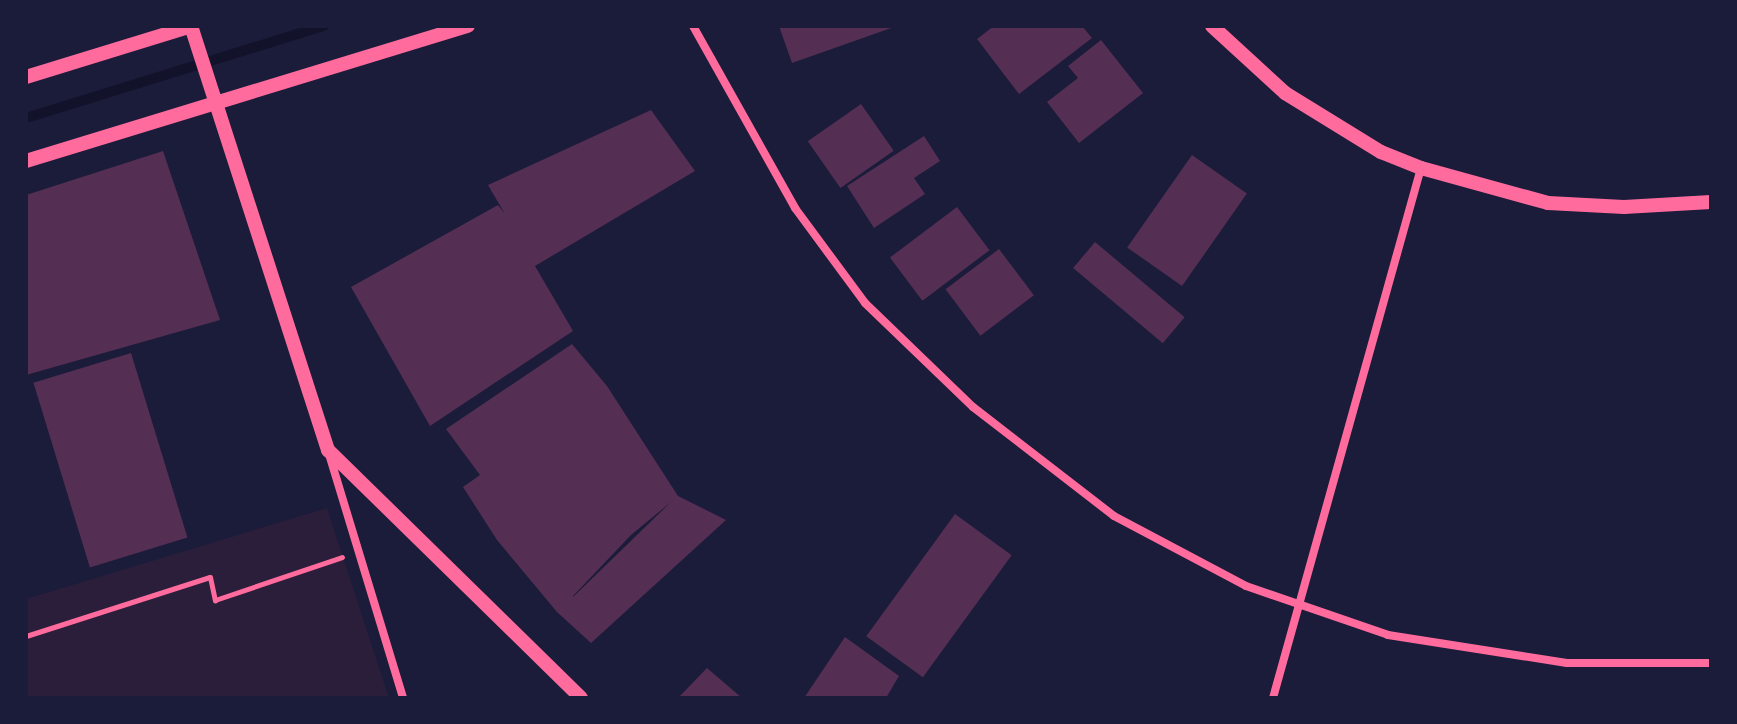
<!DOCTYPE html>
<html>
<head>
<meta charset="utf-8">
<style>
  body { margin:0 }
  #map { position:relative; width:1737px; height:724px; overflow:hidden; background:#1b1b3a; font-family:"PT Serif",serif }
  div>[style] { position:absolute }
  .green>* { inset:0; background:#2a1e3b }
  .stream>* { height:10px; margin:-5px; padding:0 5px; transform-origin:5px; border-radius:5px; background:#12122b }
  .building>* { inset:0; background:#542f53; transform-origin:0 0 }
  .path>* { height:5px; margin:-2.5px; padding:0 2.5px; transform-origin:2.5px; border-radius:2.5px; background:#ff6b9d }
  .minor>* { height:8px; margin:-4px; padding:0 4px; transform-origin:4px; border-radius:4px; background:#ff6b9d }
  .tertiary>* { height:14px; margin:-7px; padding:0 7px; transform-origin:7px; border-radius:7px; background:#ff6b9d }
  span { translate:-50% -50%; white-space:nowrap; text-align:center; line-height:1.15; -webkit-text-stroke:8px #1b1b3a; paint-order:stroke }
  .frame { position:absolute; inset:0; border:28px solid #1b1b3a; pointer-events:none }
</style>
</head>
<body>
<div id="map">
  <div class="green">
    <i style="clip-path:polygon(327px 508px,389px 698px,26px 698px,26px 599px)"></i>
  </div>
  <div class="stream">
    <i style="left:26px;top:118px;width:312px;rotate:-17.2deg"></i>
  </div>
  <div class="building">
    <i style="clip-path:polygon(779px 26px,897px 26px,792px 63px)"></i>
    <i style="clip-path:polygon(994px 26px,1082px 26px,1092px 38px,1019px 94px,977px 39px)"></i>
    <i style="clip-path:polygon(1101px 40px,1143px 93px,1079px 143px,1047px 102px,1078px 78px,1068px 66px)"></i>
    <i style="left:861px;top:104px;width:57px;height:65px;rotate:55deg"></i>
    <i style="clip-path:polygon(651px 110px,695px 171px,535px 266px,573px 331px,430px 426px,351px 287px,498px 205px,505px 214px,488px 185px)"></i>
    <i style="clip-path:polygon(924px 136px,940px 161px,914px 178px,925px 194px,874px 228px,847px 186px)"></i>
    <i style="clip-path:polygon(163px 151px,220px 320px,26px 375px,26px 195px)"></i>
    <i style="left:1192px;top:155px;width:67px;height:113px;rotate:35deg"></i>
    <i style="left:957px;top:207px;width:54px;height:84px;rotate:53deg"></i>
    <i style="left:1095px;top:242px;width:117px;height:34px;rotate:40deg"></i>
    <i style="left:999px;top:249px;width:58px;height:67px;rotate:53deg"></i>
    <i style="clip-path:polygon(evenodd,572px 344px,607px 386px,678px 496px,726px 520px,591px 643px,557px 612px,497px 540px,463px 487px,480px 475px,446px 429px,572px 344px,671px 502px,573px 597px,573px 596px,631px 535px,671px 502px)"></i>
    <i style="left:131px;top:353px;width:193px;height:102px;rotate:73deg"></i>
    <i style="left:955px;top:514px;width:70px;height:151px;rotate:36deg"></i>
    <i style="clip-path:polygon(845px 637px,899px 676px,886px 698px,804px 698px)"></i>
    <i style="clip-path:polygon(707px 668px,742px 698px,678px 698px)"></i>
  </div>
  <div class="path">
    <i style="left:26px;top:636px;width:193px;rotate:-17.8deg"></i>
    <i style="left:210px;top:577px;width:24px;rotate:78deg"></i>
    <i style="left:215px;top:600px;width:134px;rotate:-18.7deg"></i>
  </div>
  <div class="minor">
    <i style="left:693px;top:26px;width:209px;rotate:60.7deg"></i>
    <i style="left:795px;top:208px;width:118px;rotate:53.6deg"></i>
    <i style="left:865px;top:303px;width:150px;rotate:43.9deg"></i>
    <i style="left:973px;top:407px;width:178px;rotate:37.7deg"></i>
    <i style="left:1114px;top:516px;width:149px;rotate:27.9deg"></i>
    <i style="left:1246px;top:586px;width:150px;rotate:19deg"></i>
    <i style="left:1388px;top:635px;width:181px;rotate:8.9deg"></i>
    <i style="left:1567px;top:663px;width:144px"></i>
    <i style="left:329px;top:454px;width:255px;rotate:73.1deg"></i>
    <i style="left:1273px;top:698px;width:550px;rotate:-74.4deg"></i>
  </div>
  <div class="tertiary">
    <i style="left:191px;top:26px;width:446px;rotate:72.1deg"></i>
    <i style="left:328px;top:450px;width:354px;rotate:44.4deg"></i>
    <i style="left:1212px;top:26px;width:99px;rotate:42.5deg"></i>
    <i style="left:1285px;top:93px;width:113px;rotate:31.6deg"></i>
    <i style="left:1381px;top:152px;width:43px;rotate:21.8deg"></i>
    <i style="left:1421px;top:168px;width:132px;rotate:15.4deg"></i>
    <i style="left:1548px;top:203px;width:76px;rotate:3deg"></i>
    <i style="left:1624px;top:207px;width:87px;rotate:-3.3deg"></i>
    <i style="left:26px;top:77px;width:174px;rotate:-17.1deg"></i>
    <i style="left:26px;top:161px;width:462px;rotate:-17deg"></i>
  </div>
  <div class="frame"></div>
</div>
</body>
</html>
